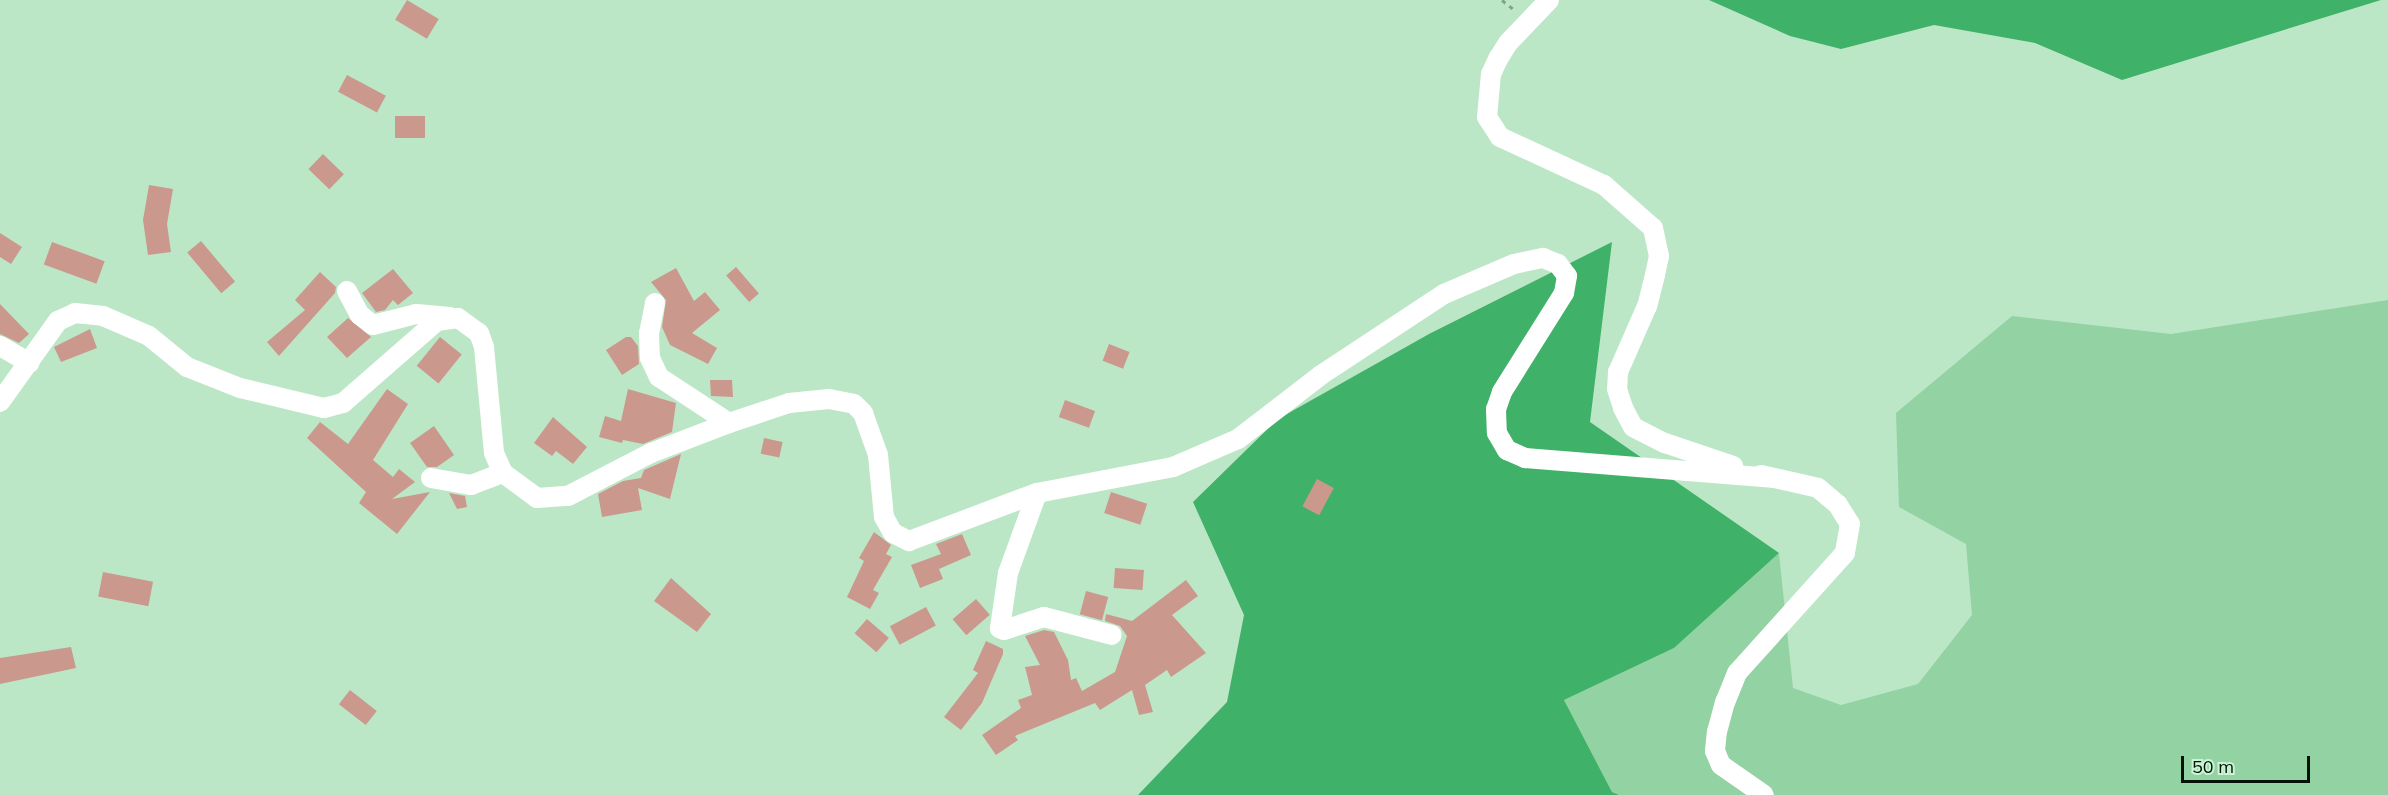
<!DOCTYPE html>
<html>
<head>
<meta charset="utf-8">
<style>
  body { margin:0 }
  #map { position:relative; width:2388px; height:795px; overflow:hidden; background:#bce7c6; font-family:Mulish,sans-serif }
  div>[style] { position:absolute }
  .green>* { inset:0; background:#92d2a3 }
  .forest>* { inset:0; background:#40b168 }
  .building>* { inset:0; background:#cb988d; transform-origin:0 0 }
  .path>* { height:3px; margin-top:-1.5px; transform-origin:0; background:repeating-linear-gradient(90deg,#81a288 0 4.5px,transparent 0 9px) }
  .street>* { height:20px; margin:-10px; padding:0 10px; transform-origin:10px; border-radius:10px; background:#fff }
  span { translate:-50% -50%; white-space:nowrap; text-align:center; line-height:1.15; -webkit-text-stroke:5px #c9f5d3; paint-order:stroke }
  .scale { position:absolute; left:2181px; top:756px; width:129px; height:27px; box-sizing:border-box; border:3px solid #041207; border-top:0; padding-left:8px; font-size:18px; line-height:21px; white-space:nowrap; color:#041207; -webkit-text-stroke:4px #c9f5d3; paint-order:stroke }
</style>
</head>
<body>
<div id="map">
  <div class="green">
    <i style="clip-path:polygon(2388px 300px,2388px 795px,1619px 795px,1612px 792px,1564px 700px,1674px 648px,1779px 553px,1793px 688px,1841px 705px,1918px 684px,1972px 615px,1966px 544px,1899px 507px,1896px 413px,2012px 316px,2171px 334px)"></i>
  </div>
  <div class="forest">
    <i style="clip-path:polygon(1709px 0,2381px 0,2122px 80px,2035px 43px,1934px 25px,1841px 49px,1790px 36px)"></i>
    <i style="clip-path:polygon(1612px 242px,1590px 422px,1779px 553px,1674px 648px,1564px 700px,1612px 792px,1619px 795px,1138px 795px,1227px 702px,1244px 615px,1193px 502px,1278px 419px,1429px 334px)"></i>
  </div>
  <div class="building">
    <i style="left:407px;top:0;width:37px;height:23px;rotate:31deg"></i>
    <i style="left:347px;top:75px;width:44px;height:19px;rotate:28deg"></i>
    <i style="left:395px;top:116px;width:30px;height:22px"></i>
    <i style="left:323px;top:154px;width:29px;height:21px;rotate:44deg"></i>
    <i style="clip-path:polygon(149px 185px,173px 189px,167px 224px,171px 252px,148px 255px,143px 220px)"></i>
    <i style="clip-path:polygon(0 233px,22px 247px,11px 264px,0 257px)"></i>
    <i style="left:201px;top:241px;width:53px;height:18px;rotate:50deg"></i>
    <i style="left:52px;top:242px;width:56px;height:24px;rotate:20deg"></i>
    <i style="left:736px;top:267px;width:35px;height:13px;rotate:49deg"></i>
    <i style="clip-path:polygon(676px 268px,694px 301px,705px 292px,720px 310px,692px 333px,717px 348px,708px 364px,670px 345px,662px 327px,666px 300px,651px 282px)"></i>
    <i style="clip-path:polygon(393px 269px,413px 293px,398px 305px,393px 300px,385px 310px,376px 312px,362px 293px)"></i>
    <i style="clip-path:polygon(320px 272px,336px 287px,335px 293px,279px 356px,267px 342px,305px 310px,295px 300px)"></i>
    <i style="clip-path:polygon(0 304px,29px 334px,19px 343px,0 334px)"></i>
    <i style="clip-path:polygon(348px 318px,371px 337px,347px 358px,327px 337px)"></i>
    <i style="clip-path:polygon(90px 329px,97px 348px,61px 362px,54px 347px)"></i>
    <i style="left:440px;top:337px;width:28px;height:37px;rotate:39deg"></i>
    <i style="clip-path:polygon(626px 337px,631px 337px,638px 346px,639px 364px,622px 375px,606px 350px)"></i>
    <i style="left:1109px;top:344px;width:22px;height:18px;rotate:21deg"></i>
    <i style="clip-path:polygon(710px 380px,732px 380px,733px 397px,711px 396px)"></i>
    <i style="clip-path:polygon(387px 389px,408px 404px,373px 460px,393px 477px,399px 469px,415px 482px,392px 499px,430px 492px,397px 534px,359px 503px,366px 492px,307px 438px,320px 422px,348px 444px)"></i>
    <i style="clip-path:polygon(628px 389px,676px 403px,672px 432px,643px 444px,623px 440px,622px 443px,599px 437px,605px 416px,621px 421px)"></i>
    <i style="left:1065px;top:400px;width:32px;height:18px;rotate:20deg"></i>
    <i style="clip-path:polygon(553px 417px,587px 447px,573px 464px,556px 451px,552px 456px,534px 443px)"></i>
    <i style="clip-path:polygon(434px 426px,454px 455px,437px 467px,427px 467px,410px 443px)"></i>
    <i style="left:764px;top:438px;width:19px;height:16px;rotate:12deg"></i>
    <i style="clip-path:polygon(681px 454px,670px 499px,638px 488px,642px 510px,602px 517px,598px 494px,623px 481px,641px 478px,644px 470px)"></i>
    <i style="left:1317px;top:479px;width:19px;height:31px;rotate:28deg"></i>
    <i style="left:1111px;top:492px;width:38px;height:22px;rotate:18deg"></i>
    <i style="clip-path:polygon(449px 493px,465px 496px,467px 507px,457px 509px)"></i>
    <i style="clip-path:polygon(874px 532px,891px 545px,886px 554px,892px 557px,873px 590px,879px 593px,870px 609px,847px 597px,864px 561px,859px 558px)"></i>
    <i style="clip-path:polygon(962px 534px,971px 555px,939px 569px,943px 579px,920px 588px,911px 565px,941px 554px,936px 544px)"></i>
    <i style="left:1115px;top:568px;width:29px;height:20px;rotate:4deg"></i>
    <i style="left:103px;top:572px;width:51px;height:25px;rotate:11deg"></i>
    <i style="clip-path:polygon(671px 578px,711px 614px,697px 632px,654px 601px)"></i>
    <i style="clip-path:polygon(1186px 580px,1198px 596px,1172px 615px,1206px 653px,1171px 677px,1167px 670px,1145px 685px,1153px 712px,1139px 715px,1132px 690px,1100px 710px,1095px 703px,1015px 736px,1018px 740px,996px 755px,982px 735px,1021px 708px,1018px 700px,1032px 695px,1025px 667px,1040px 665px,1025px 636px,1044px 630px,1054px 632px,1068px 660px,1071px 680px,1076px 678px,1082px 691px,1115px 672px,1127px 636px,1120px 626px,1105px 621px,1106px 614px,1132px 621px)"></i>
    <i style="left:1086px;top:591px;width:23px;height:24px;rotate:15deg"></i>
    <i style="left:976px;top:599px;width:21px;height:31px;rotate:49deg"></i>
    <i style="left:926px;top:607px;width:21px;height:41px;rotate:62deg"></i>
    <i style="left:867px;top:619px;width:29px;height:19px;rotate:41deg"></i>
    <i style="clip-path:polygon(986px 641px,1003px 649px,1003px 654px,982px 703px,961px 730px,944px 717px,978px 673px,973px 670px)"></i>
    <i style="clip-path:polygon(71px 647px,76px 668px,0 684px,0 658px)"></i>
    <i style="left:350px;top:690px;width:34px;height:18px;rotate:38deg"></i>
  </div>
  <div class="path">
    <i style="left:1502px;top:0;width:16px;rotate:38deg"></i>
  </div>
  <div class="street">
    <i style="left:1549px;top:0;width:59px;rotate:133.6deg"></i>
    <i style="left:1508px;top:43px;width:19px;rotate:122deg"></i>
    <i style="left:1498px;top:59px;width:17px;rotate:115deg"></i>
    <i style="left:1491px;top:74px;width:43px;rotate:95.3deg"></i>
    <i style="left:1487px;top:117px;width:24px;rotate:57deg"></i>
    <i style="left:1500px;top:137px;width:115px;rotate:24.8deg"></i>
    <i style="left:1604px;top:185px;width:65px;rotate:41.3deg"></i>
    <i style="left:1653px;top:228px;width:29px;rotate:78deg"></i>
    <i style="left:1659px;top:256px;width:19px;rotate:102deg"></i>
    <i style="left:1655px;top:275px;width:32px;rotate:104deg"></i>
    <i style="left:1647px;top:306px;width:72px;rotate:113.7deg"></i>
    <i style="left:1618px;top:372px;width:17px;rotate:93deg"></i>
    <i style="left:1617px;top:389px;width:20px;rotate:72deg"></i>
    <i style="left:1623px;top:408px;width:21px;rotate:62deg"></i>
    <i style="left:1633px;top:427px;width:36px;rotate:27deg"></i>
    <i style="left:1665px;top:443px;width:72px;rotate:18.7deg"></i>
    <i style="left:347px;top:291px;width:27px;rotate:62deg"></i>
    <i style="left:360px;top:315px;width:16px;rotate:38deg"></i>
    <i style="left:373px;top:325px;width:44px;rotate:-14.3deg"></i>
    <i style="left:416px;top:314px;width:34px;rotate:5deg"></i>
    <i style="left:655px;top:303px;width:31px;rotate:101deg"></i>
    <i style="left:649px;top:333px;width:25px;rotate:88deg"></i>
    <i style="left:650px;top:358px;width:21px;rotate:65deg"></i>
    <i style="left:659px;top:377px;width:84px;rotate:33.3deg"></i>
    <i style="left:0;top:346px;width:34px;rotate:30deg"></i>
    <i style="left:0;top:402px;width:100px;rotate:-54.4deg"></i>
    <i style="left:58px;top:321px;width:19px;rotate:-25deg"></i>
    <i style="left:75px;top:313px;width:28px;rotate:6deg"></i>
    <i style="left:103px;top:316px;width:50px;rotate:23.5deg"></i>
    <i style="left:149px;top:336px;width:49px;rotate:39.2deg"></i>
    <i style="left:187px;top:367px;width:57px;rotate:21.6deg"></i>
    <i style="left:240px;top:388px;width:86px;rotate:13.4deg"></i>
    <i style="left:324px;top:408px;width:20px;rotate:-15deg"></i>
    <i style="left:343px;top:403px;width:125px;rotate:-41.1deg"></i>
    <i style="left:437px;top:321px;width:21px;rotate:-8deg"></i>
    <i style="left:458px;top:318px;width:26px;rotate:36deg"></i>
    <i style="left:479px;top:333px;width:15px;rotate:70deg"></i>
    <i style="left:484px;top:347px;width:106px;rotate:84.6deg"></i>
    <i style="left:494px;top:453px;width:22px;rotate:66deg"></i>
    <i style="left:503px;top:473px;width:42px;rotate:36.3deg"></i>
    <i style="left:537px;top:498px;width:31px;rotate:-4deg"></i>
    <i style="left:568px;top:496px;width:93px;rotate:-27.4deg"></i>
    <i style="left:651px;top:453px;width:84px;rotate:-21deg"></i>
    <i style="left:729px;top:423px;width:63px;rotate:-18.4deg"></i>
    <i style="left:789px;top:403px;width:40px;rotate:-5.7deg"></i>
    <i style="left:829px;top:399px;width:25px;rotate:11deg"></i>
    <i style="left:854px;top:404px;width:13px;rotate:45deg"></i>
    <i style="left:863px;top:413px;width:45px;rotate:70.3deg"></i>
    <i style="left:878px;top:455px;width:62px;rotate:84.5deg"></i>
    <i style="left:884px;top:517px;width:18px;rotate:61deg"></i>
    <i style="left:893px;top:533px;width:18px;rotate:27deg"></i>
    <i style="left:909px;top:541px;width:137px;rotate:-20.6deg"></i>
    <i style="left:1037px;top:493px;width:138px;rotate:-10.8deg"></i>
    <i style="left:1173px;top:467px;width:71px;rotate:-23.3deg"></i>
    <i style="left:1238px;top:439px;width:105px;rotate:-37.6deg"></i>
    <i style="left:1321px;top:375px;width:147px;rotate:-33.4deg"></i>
    <i style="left:1444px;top:294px;width:76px;rotate:-23.2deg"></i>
    <i style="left:1514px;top:264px;width:30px;rotate:-12deg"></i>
    <i style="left:1543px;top:258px;width:16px;rotate:22deg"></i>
    <i style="left:1558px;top:264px;width:15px;rotate:53deg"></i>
    <i style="left:1567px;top:276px;width:17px;rotate:100deg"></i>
    <i style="left:1564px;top:293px;width:117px;rotate:122.1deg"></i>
    <i style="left:1502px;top:392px;width:18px;rotate:109deg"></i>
    <i style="left:1496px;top:409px;width:24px;rotate:88deg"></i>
    <i style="left:1497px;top:433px;width:20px;rotate:60deg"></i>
    <i style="left:1507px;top:450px;width:20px;rotate:24deg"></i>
    <i style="left:1525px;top:458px;width:248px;rotate:4.6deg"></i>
    <i style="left:1761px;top:475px;width:58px;rotate:12.8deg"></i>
    <i style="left:1818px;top:488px;width:26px;rotate:40deg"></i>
    <i style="left:1838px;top:505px;width:22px;rotate:58deg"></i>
    <i style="left:1850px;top:524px;width:29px;rotate:100deg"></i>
    <i style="left:1845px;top:553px;width:161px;rotate:132deg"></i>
    <i style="left:1737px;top:673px;width:31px;rotate:112deg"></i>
    <i style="left:1725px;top:702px;width:30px;rotate:105deg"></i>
    <i style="left:1717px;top:731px;width:20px;rotate:96deg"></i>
    <i style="left:1715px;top:751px;width:15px;rotate:67deg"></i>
    <i style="left:1721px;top:765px;width:52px;rotate:34.9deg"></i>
    <i style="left:431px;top:478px;width:41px;rotate:9.9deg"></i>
    <i style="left:471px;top:485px;width:34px;rotate:-21deg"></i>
    <i style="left:1037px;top:493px;width:85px;rotate:109.9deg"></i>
    <i style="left:1008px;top:573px;width:56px;rotate:98.3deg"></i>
    <i style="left:1000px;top:628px;width:4px;rotate:27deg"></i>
    <i style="left:1004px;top:630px;width:42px;rotate:-18deg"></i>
    <i style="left:1044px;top:617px;width:70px;rotate:14.8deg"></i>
  </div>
  <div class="scale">50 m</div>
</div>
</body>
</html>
